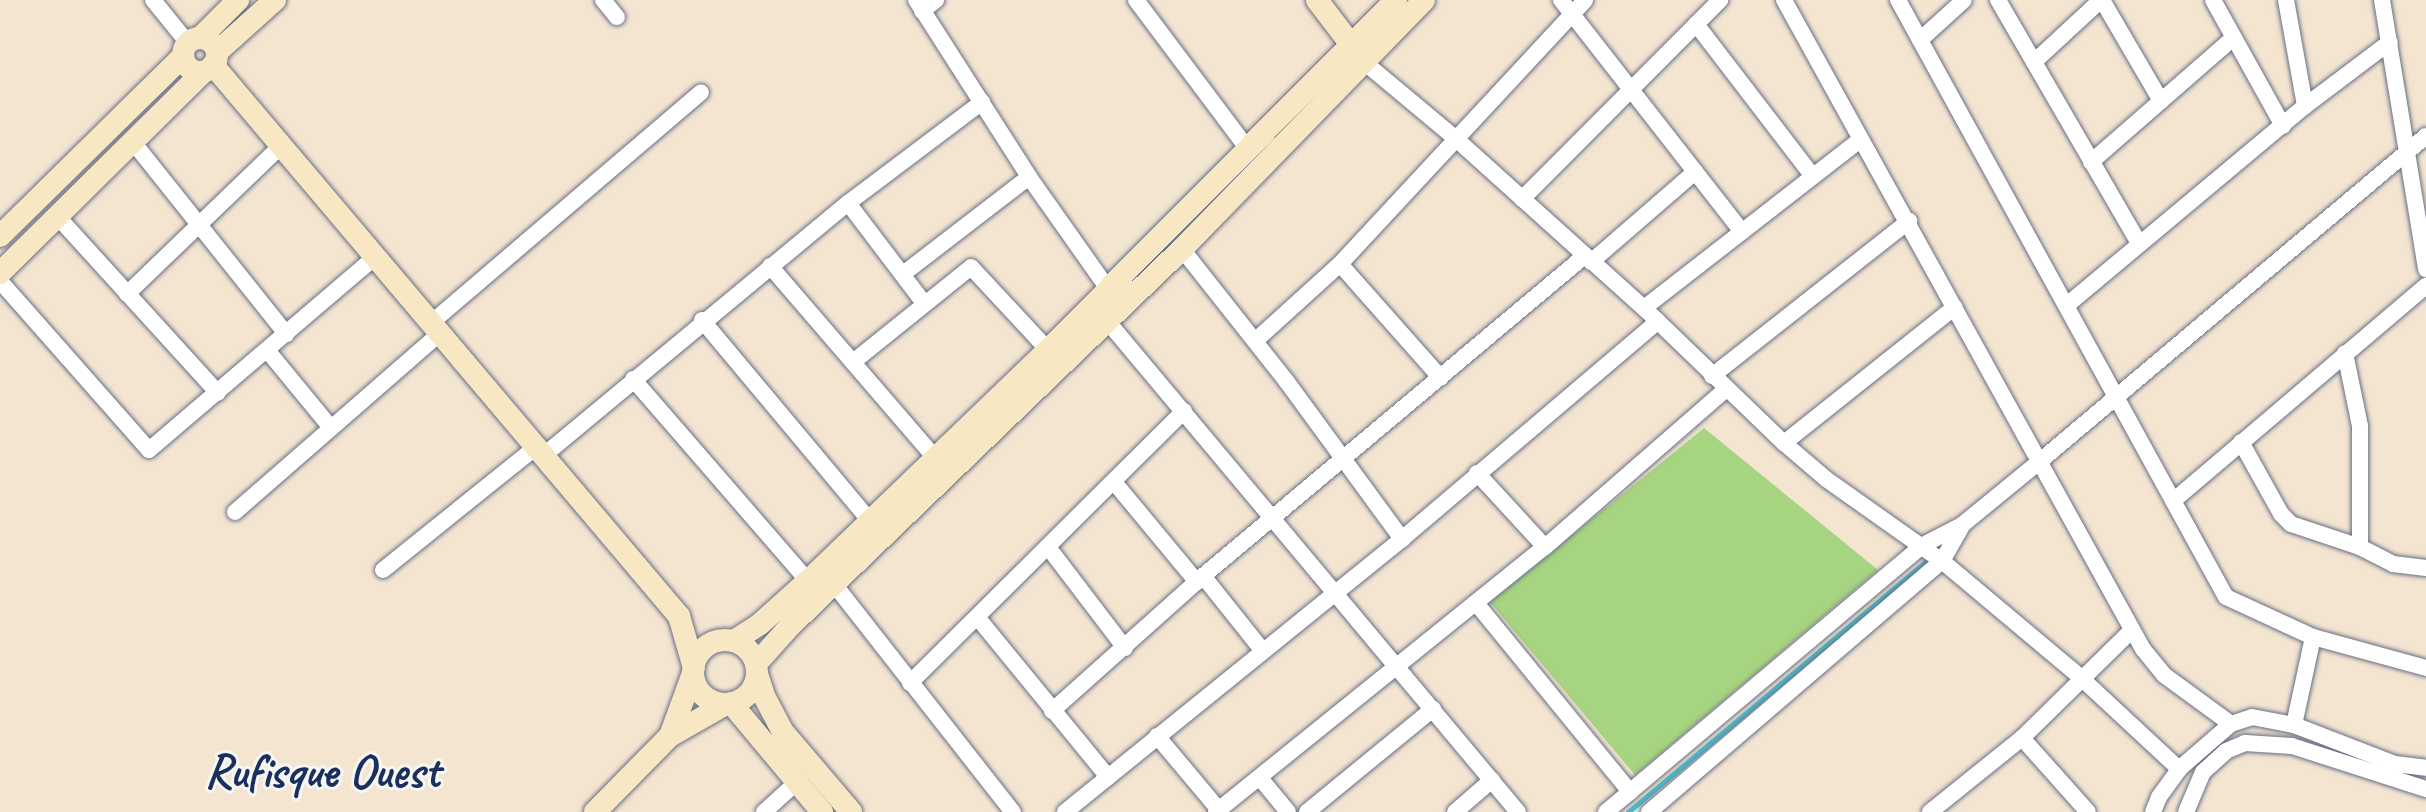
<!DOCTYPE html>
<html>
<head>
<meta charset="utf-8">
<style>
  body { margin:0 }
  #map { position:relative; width:2426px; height:812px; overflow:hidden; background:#f4e5d1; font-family:Caveat,sans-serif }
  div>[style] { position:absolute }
  .green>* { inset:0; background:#a7d480 }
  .stream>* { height:5px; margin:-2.5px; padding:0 2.5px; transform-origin:2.5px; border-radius:2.5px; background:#4cb9c8 }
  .roads { filter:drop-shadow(0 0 2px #676f86) drop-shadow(0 0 2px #676f86) }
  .street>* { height:16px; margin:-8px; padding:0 8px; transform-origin:8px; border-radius:8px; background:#fff }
  .secondary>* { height:22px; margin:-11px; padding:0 11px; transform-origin:11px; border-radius:11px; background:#f7e8c3 }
  .secondary>.ring { margin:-11px; padding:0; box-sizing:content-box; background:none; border:22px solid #f7e8c3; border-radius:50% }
  span { translate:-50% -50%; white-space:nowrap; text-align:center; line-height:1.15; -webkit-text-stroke:6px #f6f6f2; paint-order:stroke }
  .district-label { font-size:48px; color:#1b2f5e; font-weight:700 }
</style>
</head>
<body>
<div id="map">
  <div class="green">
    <i style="clip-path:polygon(1704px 428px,1878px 570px,1635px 775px,1490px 602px)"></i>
  </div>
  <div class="stream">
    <i style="left:1628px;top:812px;width:395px;rotate:-40.1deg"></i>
  </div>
  <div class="roads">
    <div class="street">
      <i style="left:153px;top:0;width:55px;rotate:50.9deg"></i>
      <i style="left:603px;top:0;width:22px;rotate:51deg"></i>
      <i style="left:916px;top:0;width:210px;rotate:57.4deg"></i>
      <i style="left:1029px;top:177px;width:137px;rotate:54.8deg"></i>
      <i style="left:1136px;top:0;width:185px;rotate:53.1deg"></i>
      <i style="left:1561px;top:0;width:294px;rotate:52deg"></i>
      <i style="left:1784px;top:0;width:742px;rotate:61.05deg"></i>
      <i style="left:2143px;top:649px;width:33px;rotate:51deg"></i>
      <i style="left:2164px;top:675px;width:83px;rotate:36.2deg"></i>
      <i style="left:1898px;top:0;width:681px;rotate:61.22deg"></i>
      <i style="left:2226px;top:597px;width:96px;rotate:24.7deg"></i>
      <i style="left:2313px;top:637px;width:90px;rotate:102.2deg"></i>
      <i style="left:1998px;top:0;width:281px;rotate:59.9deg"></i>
      <i style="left:2102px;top:0;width:117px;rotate:59.7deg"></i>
      <i style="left:2213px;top:0;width:144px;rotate:60.9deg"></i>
      <i style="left:2286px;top:0;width:108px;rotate:79.8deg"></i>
      <i style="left:2382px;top:0;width:273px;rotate:80.7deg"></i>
      <i style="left:922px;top:11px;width:18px;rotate:-38deg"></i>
      <i style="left:1696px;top:24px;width:190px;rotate:52.5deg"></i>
      <i style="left:1920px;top:40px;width:59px;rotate:-42.3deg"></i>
      <i style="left:1364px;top:62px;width:119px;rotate:39.9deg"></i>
      <i style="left:1455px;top:138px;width:254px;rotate:42deg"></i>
      <i style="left:1644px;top:308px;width:194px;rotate:44deg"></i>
      <i style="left:1784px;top:443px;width:55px;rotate:40.6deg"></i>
      <i style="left:1826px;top:479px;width:142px;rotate:35.3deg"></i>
      <i style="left:1942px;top:561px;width:179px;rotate:40deg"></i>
      <i style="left:2079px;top:676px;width:137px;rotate:42.9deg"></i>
      <i style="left:2034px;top:62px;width:91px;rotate:-42.8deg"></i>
      <i style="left:133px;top:142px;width:246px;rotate:51.4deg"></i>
      <i style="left:2091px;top:162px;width:189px;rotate:-41.1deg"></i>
      <i style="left:1522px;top:199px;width:281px;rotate:-45.1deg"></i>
      <i style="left:848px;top:203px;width:126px;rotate:52.8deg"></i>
      <i style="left:57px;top:216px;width:239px;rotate:47.7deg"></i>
      <i style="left:1182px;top:249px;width:169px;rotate:51.7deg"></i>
      <i style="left:1287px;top:382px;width:195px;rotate:53.8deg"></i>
      <i style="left:1591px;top:262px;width:138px;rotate:-40.9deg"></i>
      <i style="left:1340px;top:264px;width:152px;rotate:48.5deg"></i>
      <i style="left:770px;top:266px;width:252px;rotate:49.3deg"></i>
      <i style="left:903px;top:274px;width:159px;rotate:-37.6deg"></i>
      <i style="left:0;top:281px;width:225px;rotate:48.6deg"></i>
      <i style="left:149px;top:450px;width:297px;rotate:-40.5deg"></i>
      <i style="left:127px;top:294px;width:214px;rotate:-43.9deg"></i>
      <i style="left:2067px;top:305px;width:310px;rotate:-39.9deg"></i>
      <i style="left:2305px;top:106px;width:106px;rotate:-37deg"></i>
      <i style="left:1644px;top:308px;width:275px;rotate:-37.9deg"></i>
      <i style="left:702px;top:320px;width:262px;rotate:50.1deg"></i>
      <i style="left:1108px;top:322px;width:639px;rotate:50.08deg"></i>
      <i style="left:431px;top:323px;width:355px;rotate:-40.5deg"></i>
      <i style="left:1255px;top:341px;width:115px;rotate:-42.2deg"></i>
      <i style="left:1340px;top:264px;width:360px;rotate:-47.1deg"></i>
      <i style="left:267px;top:350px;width:101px;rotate:50.6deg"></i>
      <i style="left:2345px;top:353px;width:75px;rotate:78.4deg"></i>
      <i style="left:2360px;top:426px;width:121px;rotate:90deg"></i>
      <i style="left:2360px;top:547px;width:37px;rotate:27deg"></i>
      <i style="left:2393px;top:564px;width:33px;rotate:7deg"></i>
      <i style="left:853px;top:362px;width:151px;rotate:-38.8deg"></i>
      <i style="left:971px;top:267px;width:113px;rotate:47.1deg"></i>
      <i style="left:1712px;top:376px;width:251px;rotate:-38.2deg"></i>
      <i style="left:633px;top:379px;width:267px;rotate:49.1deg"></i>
      <i style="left:2241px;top:442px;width:82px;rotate:60.9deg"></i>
      <i style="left:2281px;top:514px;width:14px;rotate:45deg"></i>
      <i style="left:2291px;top:524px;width:73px;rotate:18.4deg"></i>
      <i style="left:1784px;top:443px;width:218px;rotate:-38.5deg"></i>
      <i style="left:543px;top:456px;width:396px;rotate:-39.7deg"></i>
      <i style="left:848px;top:203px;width:168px;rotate:-37deg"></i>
      <i style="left:1477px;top:473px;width:100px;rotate:47.4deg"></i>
      <i style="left:1114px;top:482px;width:130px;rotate:50.3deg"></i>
      <i style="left:2173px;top:501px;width:332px;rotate:-40.4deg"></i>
      <i style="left:235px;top:512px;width:272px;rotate:-41.1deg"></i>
      <i style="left:1048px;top:547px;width:127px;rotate:52.7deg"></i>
      <i style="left:383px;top:570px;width:196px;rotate:-38.8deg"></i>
      <i style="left:1203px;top:576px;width:95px;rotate:51.4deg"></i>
      <i style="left:834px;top:584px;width:290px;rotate:51.9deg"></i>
      <i style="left:1476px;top:603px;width:244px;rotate:50.8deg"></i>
      <i style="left:977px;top:617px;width:207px;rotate:50.7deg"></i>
      <i style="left:2313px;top:637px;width:117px;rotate:15.3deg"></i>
      <i style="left:910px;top:683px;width:386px;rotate:-44.8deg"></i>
      <i style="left:1052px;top:711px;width:203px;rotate:-41.8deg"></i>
      <i style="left:1203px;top:576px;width:498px;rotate:-40deg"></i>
      <i style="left:1157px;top:736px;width:97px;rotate:50deg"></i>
      <i style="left:2022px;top:738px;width:99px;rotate:48.3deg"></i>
      <i style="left:1260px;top:778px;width:44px;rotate:50.5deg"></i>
      <i style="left:764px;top:812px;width:45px;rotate:-42.3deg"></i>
      <i style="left:1065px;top:812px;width:434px;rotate:-39deg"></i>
      <i style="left:1402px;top:539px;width:336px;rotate:-40.4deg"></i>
      <i style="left:1216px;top:812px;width:422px;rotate:-38.9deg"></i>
      <i style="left:1545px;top:547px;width:240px;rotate:-41.1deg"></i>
      <i style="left:1307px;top:812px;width:163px;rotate:-39.3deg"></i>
      <i style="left:1455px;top:812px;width:49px;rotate:-40.9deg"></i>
      <i style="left:1606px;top:812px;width:414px;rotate:-40.1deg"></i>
      <i style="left:1923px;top:545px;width:44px;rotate:-27.1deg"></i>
      <i style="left:1962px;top:525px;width:99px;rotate:-39.3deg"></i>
      <i style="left:2039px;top:462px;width:506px;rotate:-40.11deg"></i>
      <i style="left:1649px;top:812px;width:386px;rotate:-40.6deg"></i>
      <i style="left:1942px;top:561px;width:40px;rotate:-60.3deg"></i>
      <i style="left:1930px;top:812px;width:118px;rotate:-38.8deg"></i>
      <i style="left:2022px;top:738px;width:154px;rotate:-44.5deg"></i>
      <i style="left:2153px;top:812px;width:16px;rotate:-68deg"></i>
      <i style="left:2159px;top:797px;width:34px;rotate:-54deg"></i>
      <i style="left:2179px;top:769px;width:69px;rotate:-40.9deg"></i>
      <i style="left:2231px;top:724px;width:22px;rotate:-18deg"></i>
      <i style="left:2252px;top:717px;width:43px;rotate:10.8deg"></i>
      <i style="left:2294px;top:725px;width:108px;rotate:21.1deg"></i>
      <i style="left:2395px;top:764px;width:31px;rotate:7deg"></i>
      <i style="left:2186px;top:812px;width:43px;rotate:-67deg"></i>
      <i style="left:2203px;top:772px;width:31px;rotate:-42deg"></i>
      <i style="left:2226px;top:751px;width:21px;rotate:-23deg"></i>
      <i style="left:2245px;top:743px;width:47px;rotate:3.7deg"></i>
      <i style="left:2292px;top:746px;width:141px;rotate:17.8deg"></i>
    </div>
    <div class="secondary">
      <i style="left:1317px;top:0;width:58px;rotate:52.7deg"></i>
      <i style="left:200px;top:38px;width:54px;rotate:-45deg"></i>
      <i class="ring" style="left:183px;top:38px;width:12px;height:12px"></i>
      <i style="left:217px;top:52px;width:78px;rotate:-41.9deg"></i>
      <i style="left:213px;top:65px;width:722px;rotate:49.78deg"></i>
      <i style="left:679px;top:616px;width:54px;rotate:73.9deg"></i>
      <i style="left:0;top:236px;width:257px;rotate:-44.5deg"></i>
      <i style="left:0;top:273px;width:286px;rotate:-44.7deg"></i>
      <i class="ring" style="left:693px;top:640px;width:42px;height:42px"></i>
      <i style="left:734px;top:641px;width:31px;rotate:-33deg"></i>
      <i style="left:760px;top:624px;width:64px;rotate:-41.9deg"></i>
      <i style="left:808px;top:581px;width:333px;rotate:-43.9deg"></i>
      <i style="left:1048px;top:350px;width:494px;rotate:-45.2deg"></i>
      <i style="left:756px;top:664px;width:51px;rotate:-48.2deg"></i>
      <i style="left:790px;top:626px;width:544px;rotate:-43.88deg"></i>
      <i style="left:1182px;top:249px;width:347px;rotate:-45.8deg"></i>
      <i style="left:757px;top:674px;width:23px;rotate:72deg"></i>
      <i style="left:764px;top:696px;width:41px;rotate:62.2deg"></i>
      <i style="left:783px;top:732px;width:105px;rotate:49.6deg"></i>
      <i style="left:731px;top:703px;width:142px;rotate:50.1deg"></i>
      <i style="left:670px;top:736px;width:67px;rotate:-69.9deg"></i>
      <i style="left:595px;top:812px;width:107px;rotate:-45.4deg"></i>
      <i style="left:670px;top:736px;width:64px;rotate:-29.7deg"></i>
    </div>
  </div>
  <div class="district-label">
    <span style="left:322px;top:772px">Rufisque Ouest</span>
  </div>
</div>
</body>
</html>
